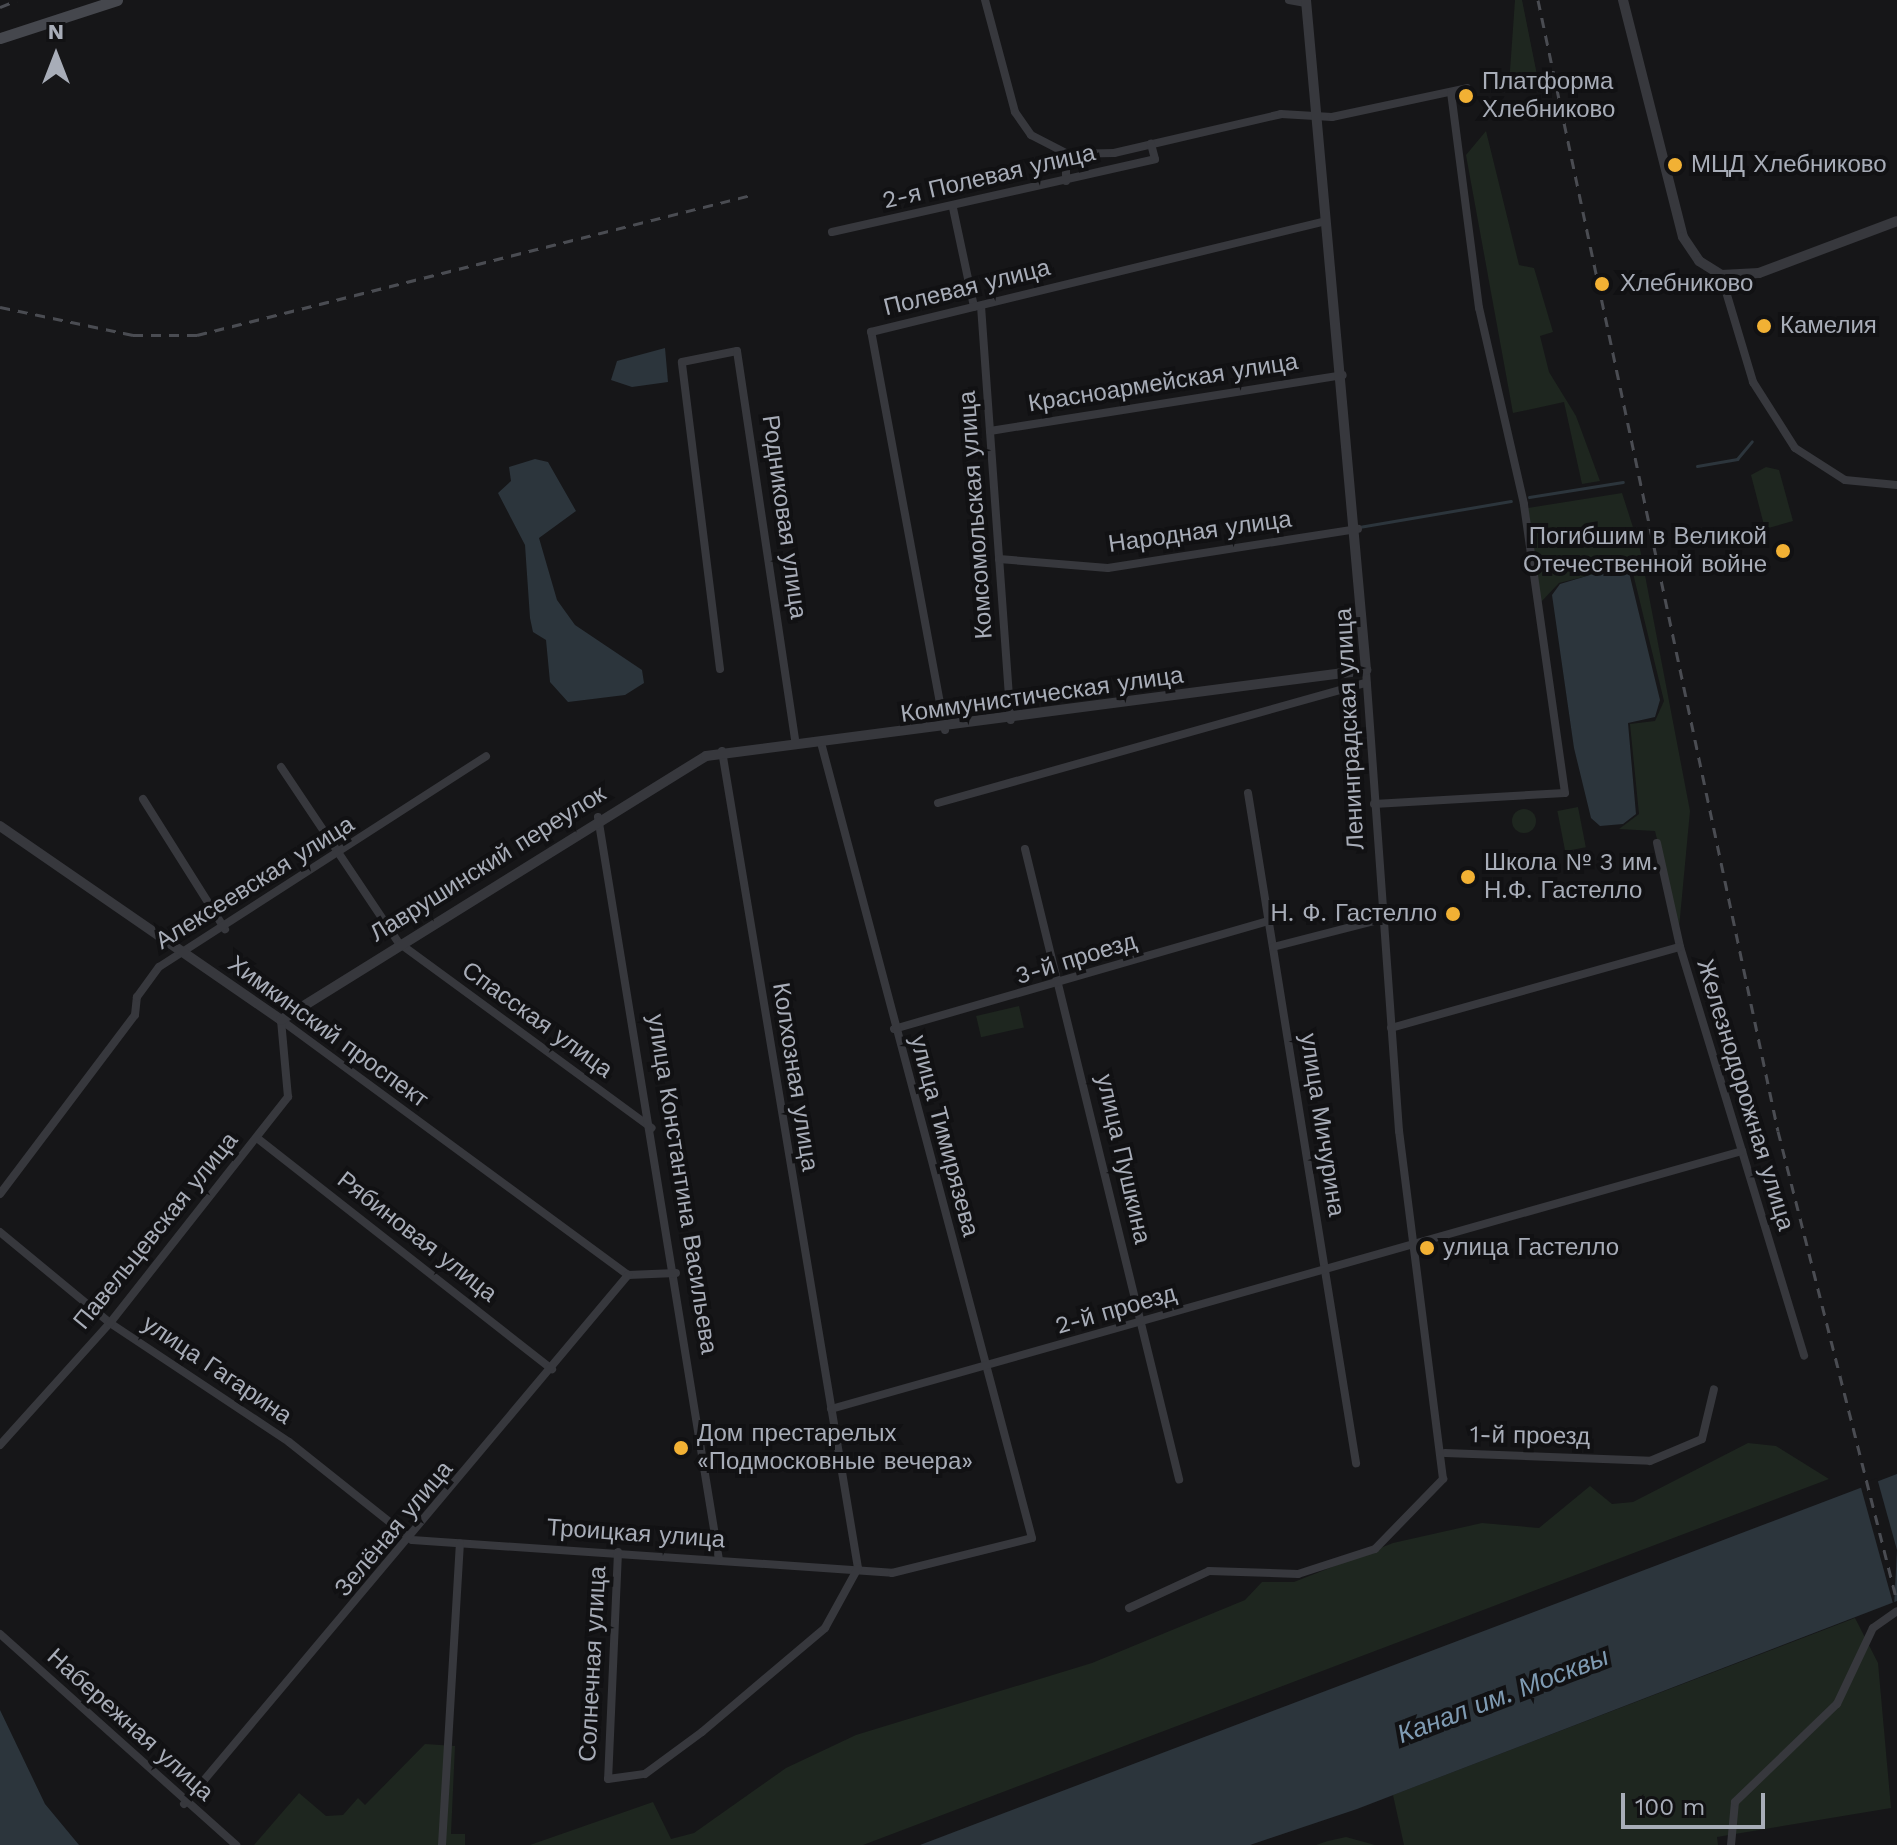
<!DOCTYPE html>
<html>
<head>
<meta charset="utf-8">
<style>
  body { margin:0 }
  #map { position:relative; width:1897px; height:1845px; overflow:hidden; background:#161618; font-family:"Work Sans",sans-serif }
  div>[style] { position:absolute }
  .green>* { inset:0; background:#1e261f; transform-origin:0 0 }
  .round { border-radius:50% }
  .water>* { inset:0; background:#2c353c }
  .pier>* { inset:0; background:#161618 }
  .stream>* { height:3px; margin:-1.5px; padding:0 1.5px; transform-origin:1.5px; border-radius:1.5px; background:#2c353c }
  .minor>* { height:8px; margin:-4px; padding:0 4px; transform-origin:4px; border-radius:4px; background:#37383d }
  .tertiary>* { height:10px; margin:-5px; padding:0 5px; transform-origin:5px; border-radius:5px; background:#37383d }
  .secondary>* { height:11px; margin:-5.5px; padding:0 5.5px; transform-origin:5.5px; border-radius:5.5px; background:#45474d }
  .rail>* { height:3px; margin-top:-1.5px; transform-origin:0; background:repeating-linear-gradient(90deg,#4a4c52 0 10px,transparent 0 18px) }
  .dots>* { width:22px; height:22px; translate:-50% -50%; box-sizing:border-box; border:4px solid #111113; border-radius:50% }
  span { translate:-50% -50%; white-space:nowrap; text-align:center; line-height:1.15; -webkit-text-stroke:8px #111113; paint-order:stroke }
  .poi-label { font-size:24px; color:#a8adb8 }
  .left { translate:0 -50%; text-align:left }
  .right { translate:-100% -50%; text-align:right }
  .street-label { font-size:24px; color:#a8adb8 }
  .water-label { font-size:26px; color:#7f9bb3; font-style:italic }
  .north { position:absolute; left:16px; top:16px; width:80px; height:80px; -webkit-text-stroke:6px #111113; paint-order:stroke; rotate:0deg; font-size:22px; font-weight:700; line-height:32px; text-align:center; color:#a8adb8 }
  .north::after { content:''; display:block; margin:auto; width:28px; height:36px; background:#a8adb8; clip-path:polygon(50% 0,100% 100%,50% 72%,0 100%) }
  .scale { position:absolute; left:1621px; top:1793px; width:144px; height:36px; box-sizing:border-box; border:4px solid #a8adb8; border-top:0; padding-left:10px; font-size:24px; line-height:28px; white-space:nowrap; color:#a8adb8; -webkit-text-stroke:6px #111113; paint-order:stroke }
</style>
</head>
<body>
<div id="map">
  <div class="green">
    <i style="clip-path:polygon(1515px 0,1522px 0,1539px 85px,1509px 85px)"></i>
    <i style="clip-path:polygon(1486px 131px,1519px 265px,1534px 268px,1553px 332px,1540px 336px,1549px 372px,1576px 416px,1600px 481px,1582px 484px,1564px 402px,1513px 413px,1466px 155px)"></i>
    <i style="clip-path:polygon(1766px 467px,1779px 470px,1793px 521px,1765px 529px,1751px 475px)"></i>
    <i style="clip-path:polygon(1622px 493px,1640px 549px,1690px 811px,1679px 928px,1655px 831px,1619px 829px,1639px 814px,1630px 724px,1655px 721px,1664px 701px,1631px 565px,1559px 583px,1541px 602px,1528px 508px)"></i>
    <i style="left:1578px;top:807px;width:41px;height:21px;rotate:79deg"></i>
    <i class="round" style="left:1512px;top:809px;width:24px;height:24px"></i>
    <i style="left:1019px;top:1006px;width:22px;height:44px;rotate:77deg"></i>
    <i style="clip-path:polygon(1748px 1443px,1776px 1446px,1829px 1479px,863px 1845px,530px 1845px,653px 1802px,671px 1839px,694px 1833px,786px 1768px,856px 1735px,1092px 1663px,1245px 1600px,1262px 1582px,1294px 1582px,1393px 1543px,1482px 1523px,1539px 1528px,1590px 1486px,1612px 1504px,1633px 1502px)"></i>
    <i style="clip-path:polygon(1855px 1618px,1878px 1663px,1891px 1808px,1717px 1837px,1718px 1845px,1404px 1845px,1393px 1795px)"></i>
    <i style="clip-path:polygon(425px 1744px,455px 1746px,451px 1834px,465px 1834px,465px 1845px,254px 1845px,299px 1793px,326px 1816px,343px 1815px,358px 1798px,365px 1805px)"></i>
    <i style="clip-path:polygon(1346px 1837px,1375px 1845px,1316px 1845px,1328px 1841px)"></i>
  </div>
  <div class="water">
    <i style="clip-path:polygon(665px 348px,668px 382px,632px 387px,611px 380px,617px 361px)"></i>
    <i style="clip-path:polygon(535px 459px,548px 462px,576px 511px,539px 538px,557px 600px,575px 625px,642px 670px,644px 683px,625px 695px,568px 702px,550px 682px,546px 640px,533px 632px,530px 618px,525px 545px,498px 493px,511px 481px,509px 467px)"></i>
    <i style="clip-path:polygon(1627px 564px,1660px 700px,1655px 717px,1628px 723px,1636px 814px,1623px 824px,1600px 826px,1591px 818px,1574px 748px,1552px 595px,1560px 584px)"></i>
    <i style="clip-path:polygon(1897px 1474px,1897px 1601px,1357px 1809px,1250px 1845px,920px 1845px)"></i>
    <i style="clip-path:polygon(0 1710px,45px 1804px,79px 1845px,0 1845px)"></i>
  </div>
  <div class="pier">
    <i style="clip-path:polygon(1877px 1478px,1897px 1550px,1894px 1607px,1860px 1484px)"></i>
  </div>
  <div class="stream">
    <i style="left:1697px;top:466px;width:41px;rotate:-9.9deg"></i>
    <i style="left:1737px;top:459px;width:23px;rotate:-50deg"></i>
    <i style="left:1529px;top:497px;width:95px;rotate:-9.1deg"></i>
    <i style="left:1359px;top:527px;width:154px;rotate:-9.7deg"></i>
  </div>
  <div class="minor">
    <i style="left:985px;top:0;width:116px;rotate:75deg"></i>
    <i style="left:1015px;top:112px;width:28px;rotate:55deg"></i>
    <i style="left:1031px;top:135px;width:42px;rotate:27.2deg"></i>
    <i style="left:1068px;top:154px;width:46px;rotate:-1.2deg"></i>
    <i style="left:1114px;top:153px;width:171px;rotate:-13.1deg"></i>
    <i style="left:1281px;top:114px;width:51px;rotate:3.4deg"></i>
    <i style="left:1332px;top:117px;width:138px;rotate:-12.1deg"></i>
    <i style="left:1289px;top:0;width:17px;rotate:10deg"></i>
    <i style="left:1066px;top:165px;width:16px;rotate:90deg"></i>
    <i style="left:953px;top:208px;width:101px;rotate:78deg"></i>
    <i style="left:832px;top:232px;width:331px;rotate:-12.7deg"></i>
    <i style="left:1155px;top:159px;width:16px;rotate:-105deg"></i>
    <i style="left:1721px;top:275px;width:112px;rotate:73.3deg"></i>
    <i style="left:1753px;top:382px;width:78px;rotate:57.5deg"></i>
    <i style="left:1795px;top:448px;width:59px;rotate:32.6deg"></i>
    <i style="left:1845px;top:480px;width:52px;rotate:5.5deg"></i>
    <i style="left:981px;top:306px;width:415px;rotate:85.9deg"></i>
    <i style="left:990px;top:431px;width:357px;rotate:-9deg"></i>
    <i style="left:999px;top:559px;width:109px;rotate:4.7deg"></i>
    <i style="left:1108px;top:568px;width:253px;rotate:-8.9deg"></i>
    <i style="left:720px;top:669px;width:309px;rotate:-97.1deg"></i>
    <i style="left:682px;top:362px;width:56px;rotate:-11.3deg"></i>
    <i style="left:737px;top:351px;width:398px;rotate:81.5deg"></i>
    <i style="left:945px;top:730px;width:405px;rotate:-100.5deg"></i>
    <i style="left:871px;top:332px;width:468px;rotate:-13.7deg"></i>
    <i style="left:722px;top:751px;width:828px;rotate:80.55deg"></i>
    <i style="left:281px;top:767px;width:212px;rotate:56.2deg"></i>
    <i style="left:399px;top:943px;width:313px;rotate:36.2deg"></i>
    <i style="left:1248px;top:793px;width:679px;rotate:80.84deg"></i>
    <i style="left:143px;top:799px;width:154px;rotate:57.8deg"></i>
    <i style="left:938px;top:803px;width:445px;rotate:-15.7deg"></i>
    <i style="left:1374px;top:804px;width:191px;rotate:-3.3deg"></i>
    <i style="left:1565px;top:793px;width:292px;rotate:-98.1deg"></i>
    <i style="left:1524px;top:504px;width:201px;rotate:-102.9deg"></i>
    <i style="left:1479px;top:308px;width:217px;rotate:-97.4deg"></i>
    <i style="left:598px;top:817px;width:753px;rotate:80.75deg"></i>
    <i style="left:1657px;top:843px;width:107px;rotate:77.5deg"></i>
    <i style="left:1680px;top:947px;width:427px;rotate:73.1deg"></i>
    <i style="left:1025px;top:849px;width:649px;rotate:76.26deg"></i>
    <i style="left:1273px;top:947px;width:113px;rotate:-14.4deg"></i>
    <i style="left:281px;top:1020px;width:431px;rotate:36.3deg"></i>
    <i style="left:1391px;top:1028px;width:300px;rotate:-15.7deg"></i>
    <i style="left:894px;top:1029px;width:390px;rotate:-16.1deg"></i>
    <i style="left:257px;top:1138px;width:375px;rotate:38.1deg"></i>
    <i style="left:0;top:1194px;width:224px;rotate:-53deg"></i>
    <i style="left:135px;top:1015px;width:18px;rotate:-84deg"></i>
    <i style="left:137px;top:997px;width:37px;rotate:-54deg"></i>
    <i style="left:159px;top:967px;width:389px;rotate:-32.8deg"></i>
    <i style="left:0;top:1232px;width:143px;rotate:39.6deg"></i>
    <i style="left:110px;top:1323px;width:215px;rotate:33.6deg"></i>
    <i style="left:289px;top:1442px;width:157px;rotate:38.5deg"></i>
    <i style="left:412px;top:1540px;width:481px;rotate:3.9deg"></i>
    <i style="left:892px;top:1573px;width:144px;rotate:-14deg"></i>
    <i style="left:1032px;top:1538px;width:823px;rotate:-104.86deg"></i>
    <i style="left:628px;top:1275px;width:48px;rotate:-2.4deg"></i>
    <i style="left:831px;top:1409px;width:947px;rotate:-15.81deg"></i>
    <i style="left:0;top:1445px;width:164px;rotate:-48deg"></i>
    <i style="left:110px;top:1323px;width:288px;rotate:-51.8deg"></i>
    <i style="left:288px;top:1097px;width:77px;rotate:-95.2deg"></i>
    <i style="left:1445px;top:1453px;width:205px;rotate:2.2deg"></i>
    <i style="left:1650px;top:1461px;width:56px;rotate:-22.9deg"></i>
    <i style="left:1702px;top:1439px;width:51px;rotate:-76.5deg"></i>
    <i style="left:618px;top:1552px;width:227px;rotate:92.5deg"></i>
    <i style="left:608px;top:1779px;width:37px;rotate:-8deg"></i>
    <i style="left:645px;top:1774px;width:71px;rotate:-36.4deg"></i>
    <i style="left:702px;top:1732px;width:161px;rotate:-40.2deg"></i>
    <i style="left:825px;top:1628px;width:68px;rotate:-61.2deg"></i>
    <i style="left:1129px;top:1608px;width:88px;rotate:-24.8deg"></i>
    <i style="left:1209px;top:1571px;width:89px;rotate:1.9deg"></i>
    <i style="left:1298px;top:1574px;width:81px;rotate:-18deg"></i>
    <i style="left:1375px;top:1549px;width:98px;rotate:-45.8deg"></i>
    <i style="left:1443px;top:1479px;width:351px;rotate:-97.2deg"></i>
    <i style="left:1399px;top:1131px;width:462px;rotate:-94.1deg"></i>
    <i style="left:0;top:1634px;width:317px;rotate:41.8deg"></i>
    <i style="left:184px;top:1804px;width:691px;rotate:-49.99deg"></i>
    <i style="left:442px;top:1845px;width:302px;rotate:-86.6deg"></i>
    <i style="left:1731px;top:1845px;width:43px;rotate:-84.7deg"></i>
    <i style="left:1735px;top:1802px;width:141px;rotate:-43.9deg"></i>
    <i style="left:1837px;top:1704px;width:84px;rotate:-64.7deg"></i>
    <i style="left:1873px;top:1628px;width:29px;rotate:-35deg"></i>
  </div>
  <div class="tertiary">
    <i style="left:1623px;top:0;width:244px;rotate:75.8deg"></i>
    <i style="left:1683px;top:237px;width:29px;rotate:56deg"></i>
    <i style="left:1699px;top:261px;width:26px;rotate:32deg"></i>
    <i style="left:1721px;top:275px;width:38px;rotate:-3deg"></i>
    <i style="left:1759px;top:273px;width:147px;rotate:-20.6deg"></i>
    <i style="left:0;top:826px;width:341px;rotate:34.6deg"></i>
    <i style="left:281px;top:1020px;width:500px;rotate:-31.85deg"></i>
    <i style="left:706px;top:756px;width:666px;rotate:-7.42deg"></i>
    <i style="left:1366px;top:670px;width:673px;rotate:-95.12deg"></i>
  </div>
  <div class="secondary">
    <i style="left:0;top:38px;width:123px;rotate:-18deg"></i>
  </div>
  <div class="rail">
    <i style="left:1538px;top:0;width:1156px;rotate:78.02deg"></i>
    <i style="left:1778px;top:1131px;width:485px;rotate:75.8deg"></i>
    <i style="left:0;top:7px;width:18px;rotate:-22deg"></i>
    <i style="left:0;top:307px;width:136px;rotate:11.9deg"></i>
    <i style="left:133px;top:335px;width:64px"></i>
    <i style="left:197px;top:335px;width:571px;rotate:-14.18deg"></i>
  </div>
  <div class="dots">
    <i style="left:1466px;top:96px;background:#f2b134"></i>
    <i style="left:1675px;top:165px;background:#f2b134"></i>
    <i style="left:1602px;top:284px;background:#f2b134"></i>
    <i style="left:1764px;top:326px;background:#f2b134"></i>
    <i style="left:1783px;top:551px;background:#f2b134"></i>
    <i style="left:1468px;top:877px;background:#f2b134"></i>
    <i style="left:1453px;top:914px;background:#f2b134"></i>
    <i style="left:1427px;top:1248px;background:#f2b134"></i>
    <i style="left:681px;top:1448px;background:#f2b134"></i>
  </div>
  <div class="poi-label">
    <span class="left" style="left:1482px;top:96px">Платформа<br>Хлебниково</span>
    <span class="left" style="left:1691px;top:165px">МЦД Хлебниково</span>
    <span class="left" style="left:1620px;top:284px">Хлебниково</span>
    <span class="left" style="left:1780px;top:326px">Камелия</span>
    <span class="right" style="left:1767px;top:551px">Погибшим в Великой<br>Отечественной войне</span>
    <span class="left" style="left:1484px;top:877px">Школа № 3 им.<br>Н.Ф. Гастелло</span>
    <span class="right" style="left:1437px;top:914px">Н. Ф. Гастелло</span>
    <span class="left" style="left:1443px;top:1248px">улица Гастелло</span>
    <span class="left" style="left:697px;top:1448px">Дом престарелых<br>«Подмосковные вечера»</span>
  </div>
  <div class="street-label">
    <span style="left:989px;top:177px;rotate:-13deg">2-я Полевая улица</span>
    <span style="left:967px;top:288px;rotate:-14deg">Полевая улица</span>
    <span style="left:1163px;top:383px;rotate:-9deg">Красноармейская улица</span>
    <span style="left:976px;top:515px;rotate:-94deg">Комсомольская улица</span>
    <span style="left:784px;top:517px;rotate:82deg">Родниковая улица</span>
    <span style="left:1200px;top:532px;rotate:-8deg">Народная улица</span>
    <span style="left:1042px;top:695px;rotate:-8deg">Коммунистическая улица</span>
    <span style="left:1350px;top:729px;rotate:-93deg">Ленинградская улица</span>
    <span style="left:488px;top:864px;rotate:-32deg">Лаврушинский переулок</span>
    <span style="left:255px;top:883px;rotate:-32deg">Алексеевская улица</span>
    <span style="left:1076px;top:959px;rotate:-17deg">3-й проезд</span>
    <span style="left:537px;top:1020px;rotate:36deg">Спасская улица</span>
    <span style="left:328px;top:1032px;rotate:36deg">Химкинский проспект</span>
    <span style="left:795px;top:1077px;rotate:81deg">Колхозная улица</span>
    <span style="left:1745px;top:1095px;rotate:73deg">Железнодорожная улица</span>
    <span style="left:1322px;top:1125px;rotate:81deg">улица Мичурина</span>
    <span style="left:944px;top:1136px;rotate:75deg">улица Тимирязева</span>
    <span style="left:1123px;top:1159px;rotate:77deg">улица Пушкина</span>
    <span style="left:682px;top:1184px;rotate:81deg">улица Константина Васильева</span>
    <span style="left:156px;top:1231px;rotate:-51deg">Павельцевская улица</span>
    <span style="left:417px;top:1237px;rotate:38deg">Рябиновая улица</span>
    <span style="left:1116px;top:1310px;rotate:-16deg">2-й проезд</span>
    <span style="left:217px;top:1370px;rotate:34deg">улица Гагарина</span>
    <span style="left:1530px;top:1436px;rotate:1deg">1-й проезд</span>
    <span style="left:394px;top:1529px;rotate:-50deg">Зелёная улица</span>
    <span style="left:636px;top:1534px;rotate:4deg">Троицкая улица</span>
    <span style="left:593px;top:1664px;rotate:-87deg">Солнечная улица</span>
    <span style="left:130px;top:1725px;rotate:42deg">Набережная улица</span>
  </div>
  <div class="water-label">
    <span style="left:1503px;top:1696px;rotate:-21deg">Канал им. Москвы</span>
  </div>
  <div class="north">N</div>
  <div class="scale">100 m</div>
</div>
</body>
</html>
